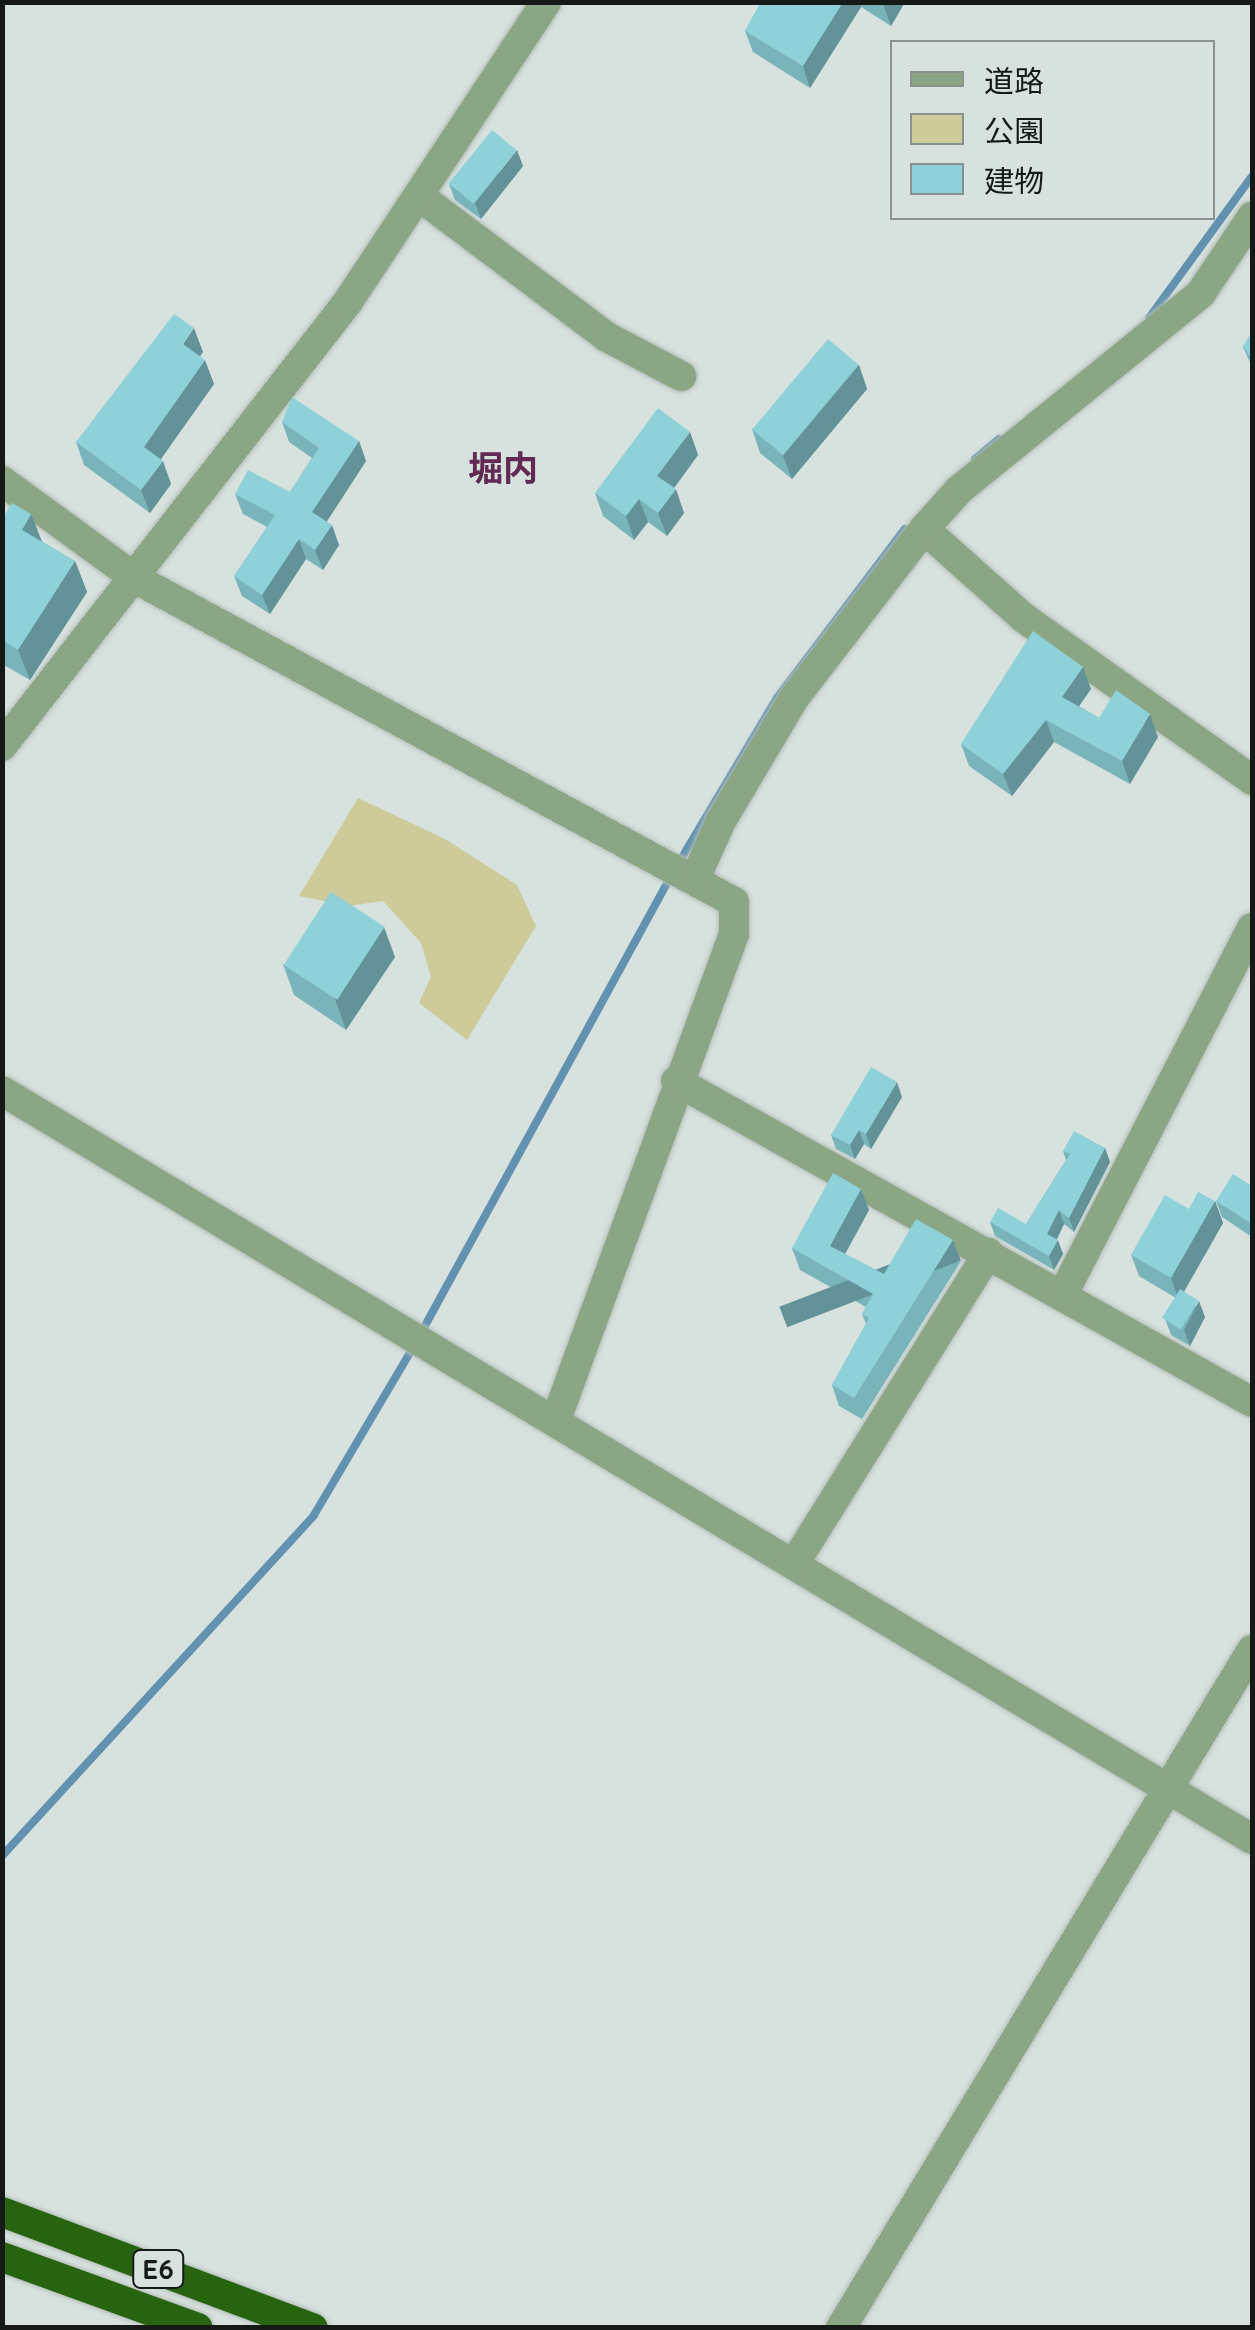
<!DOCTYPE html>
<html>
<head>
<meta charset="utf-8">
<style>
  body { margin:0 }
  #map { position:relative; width:1255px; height:2330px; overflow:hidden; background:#d7e2de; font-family:Quicksand,"Noto Sans JP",sans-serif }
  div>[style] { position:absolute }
  .green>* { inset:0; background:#cdcb9a }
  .stream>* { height:8px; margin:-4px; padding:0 4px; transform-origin:4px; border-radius:4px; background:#6392b0 }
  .roads { filter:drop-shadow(0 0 2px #b4beba) drop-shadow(0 0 2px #b4beba) }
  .minor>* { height:30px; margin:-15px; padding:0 15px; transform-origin:15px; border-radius:15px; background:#8ba684 }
  .motorway>* { height:30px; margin:-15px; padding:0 15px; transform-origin:15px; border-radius:15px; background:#28630f }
  .wall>* { inset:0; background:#7ab4bb }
  .shaded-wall>* { inset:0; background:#639298; transform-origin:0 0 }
  .building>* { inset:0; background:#8ed1d9; transform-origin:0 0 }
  span { translate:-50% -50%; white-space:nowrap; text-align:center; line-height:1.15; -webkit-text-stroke:8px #d7e2de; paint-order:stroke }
  .shield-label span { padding:2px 8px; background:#d7e2de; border:2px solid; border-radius:8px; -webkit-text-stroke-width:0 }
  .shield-label { font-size:28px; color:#151917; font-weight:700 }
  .quarter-label { font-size:35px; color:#612954; font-weight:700 }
  .frame { position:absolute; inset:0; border:5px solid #151917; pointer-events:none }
  .legend { position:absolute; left:890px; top:40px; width:325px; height:180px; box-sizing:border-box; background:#d7e2de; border:2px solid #89928e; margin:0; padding:12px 18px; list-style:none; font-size:30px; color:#151917 }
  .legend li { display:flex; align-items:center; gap:20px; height:50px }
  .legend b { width:50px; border:2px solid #89928e }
</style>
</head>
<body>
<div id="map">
  <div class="green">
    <i style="clip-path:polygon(358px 798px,445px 839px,517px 885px,536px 926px,467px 1040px,419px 1003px,431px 977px,421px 943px,383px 901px,349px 906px,299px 896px)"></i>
  </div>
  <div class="stream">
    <i style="left:1149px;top:318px;width:175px;rotate:-54deg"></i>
    <i style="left:975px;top:459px;width:31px;rotate:-40deg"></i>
    <i style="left:678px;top:864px;width:193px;rotate:-59.2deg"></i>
    <i style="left:777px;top:698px;width:212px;rotate:-52.9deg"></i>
    <i style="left:421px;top:1333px;width:521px;rotate:-61.32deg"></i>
    <i style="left:2px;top:1856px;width:462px;rotate:-47.5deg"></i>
    <i style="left:314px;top:1515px;width:196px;rotate:-59.4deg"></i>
  </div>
  <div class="roads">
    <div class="minor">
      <i style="left:419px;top:196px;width:235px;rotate:36.9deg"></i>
      <i style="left:607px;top:337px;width:84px;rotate:27.8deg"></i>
      <i style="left:2px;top:481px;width:168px;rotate:36.1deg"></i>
      <i style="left:138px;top:580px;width:677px;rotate:28.38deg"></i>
      <i style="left:734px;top:902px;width:32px;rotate:90deg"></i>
      <i style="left:734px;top:934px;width:514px;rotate:110.13deg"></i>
      <i style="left:924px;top:529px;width:134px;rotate:41.7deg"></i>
      <i style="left:1024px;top:618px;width:280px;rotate:35.4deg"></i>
      <i style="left:2px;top:746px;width:561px;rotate:-52.09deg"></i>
      <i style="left:347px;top:303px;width:361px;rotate:-56.5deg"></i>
      <i style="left:695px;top:879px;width:64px;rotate:-65.9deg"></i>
      <i style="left:721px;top:821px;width:143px;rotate:-59.3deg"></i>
      <i style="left:794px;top:698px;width:213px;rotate:-52.4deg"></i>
      <i style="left:924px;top:529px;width:52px;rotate:-48.1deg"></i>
      <i style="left:959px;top:490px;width:312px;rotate:-39.1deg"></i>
      <i style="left:1201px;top:293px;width:92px;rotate:-56.1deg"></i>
      <i style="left:676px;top:1081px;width:659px;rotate:29.13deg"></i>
      <i style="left:2px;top:1091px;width:1457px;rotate:30.9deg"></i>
      <i style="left:1063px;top:1294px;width:412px;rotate:-62.7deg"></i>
      <i style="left:794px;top:1564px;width:367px;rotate:-58deg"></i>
      <i style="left:841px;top:2328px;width:793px;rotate:-58.78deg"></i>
    </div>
    <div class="motorway">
      <i style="left:2px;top:2212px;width:332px;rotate:20.5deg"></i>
      <i style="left:2px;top:2257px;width:208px;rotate:19.9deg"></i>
    </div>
  </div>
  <div class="wall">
    <i style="clip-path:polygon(761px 2px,905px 2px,891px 26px,861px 7px,810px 88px,753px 52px,745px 31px)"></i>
    <i style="clip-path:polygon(523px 166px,481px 219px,455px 200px,449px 184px)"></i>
    <i style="clip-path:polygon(1252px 332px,1252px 367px,1243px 347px)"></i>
    <i style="clip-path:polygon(203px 352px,200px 356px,214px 384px,161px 459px,171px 484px,150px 513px,84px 465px,76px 442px)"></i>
    <i style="clip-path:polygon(859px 365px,867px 389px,792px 479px,760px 453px,752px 429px)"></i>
    <i style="clip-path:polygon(282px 422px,359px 441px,366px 461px,327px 521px,339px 545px,323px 570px,306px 559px,270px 614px,242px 596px,234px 576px,267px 527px,243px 514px,235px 494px,290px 492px,312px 458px,289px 442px)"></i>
    <i style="clip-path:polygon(690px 432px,698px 455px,674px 488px,684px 513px,667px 536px,648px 522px,634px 540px,603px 516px,595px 493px)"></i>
    <i style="clip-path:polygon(31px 514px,41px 541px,75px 561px,87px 592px,30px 680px,2px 664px,2px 519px)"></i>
    <i style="clip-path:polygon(1083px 667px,1091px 689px,1079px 706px,1099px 718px,1158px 737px,1130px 784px,1054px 742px,1012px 796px,969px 766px,961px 744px)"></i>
    <i style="clip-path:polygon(395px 957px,346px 1030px,294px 995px,283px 964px)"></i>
    <i style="clip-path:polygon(902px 1097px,871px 1149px,864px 1144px,855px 1159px,836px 1149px,831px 1135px)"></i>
    <i style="clip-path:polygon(1105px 1148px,1110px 1162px,1074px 1232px,1064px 1224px,1057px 1240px,1063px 1254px,1054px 1270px,995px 1236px,990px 1222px,1026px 1224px,1066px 1160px,1063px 1151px)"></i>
    <i style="clip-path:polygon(1252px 1186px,1252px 1237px,1222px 1217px,1216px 1201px)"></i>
    <i style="clip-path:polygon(861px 1189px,869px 1210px,845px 1254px,884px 1274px,961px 1261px,862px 1419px,839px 1406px,832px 1385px,866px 1324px,862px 1314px,866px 1307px,800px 1270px,792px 1248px)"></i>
    <i style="clip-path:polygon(1215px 1201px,1223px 1223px,1184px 1292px,1205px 1317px,1190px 1346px,1171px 1335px,1165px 1319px,1176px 1298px,1139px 1276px,1131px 1255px,1189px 1209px)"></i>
  </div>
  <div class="shaded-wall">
    <i style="clip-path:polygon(843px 2px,859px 2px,861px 7px,810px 88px,803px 66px)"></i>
    <i style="clip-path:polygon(884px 2px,905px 2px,891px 26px,883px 4px)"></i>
    <i style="clip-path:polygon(517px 150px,523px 166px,481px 219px,475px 203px)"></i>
    <i style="clip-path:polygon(194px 328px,203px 352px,192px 368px,183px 344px)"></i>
    <i style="clip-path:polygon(205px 360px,214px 384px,153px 470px,144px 447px)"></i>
    <i style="clip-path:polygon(859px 365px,867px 389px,792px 479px,783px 456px)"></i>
    <i style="clip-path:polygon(690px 432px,698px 455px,666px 499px,657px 476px)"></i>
    <i style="clip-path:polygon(359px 441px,366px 461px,320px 532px,312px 512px)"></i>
    <i style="clip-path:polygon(163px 461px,171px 484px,150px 513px,141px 490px)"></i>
    <i style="clip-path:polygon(676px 489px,684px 513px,667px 536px,658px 513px)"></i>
    <i style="clip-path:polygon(639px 499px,648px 522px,634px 540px,626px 516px)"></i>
    <i style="clip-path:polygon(31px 514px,43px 544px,22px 530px)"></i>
    <i style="clip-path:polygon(332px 525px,339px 545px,323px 570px,315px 550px)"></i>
    <i style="clip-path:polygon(299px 539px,306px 559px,270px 614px,262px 595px)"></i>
    <i style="clip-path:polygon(75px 561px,87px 592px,30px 680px,18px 650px)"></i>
    <i style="clip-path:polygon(1083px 667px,1091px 689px,1070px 719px,1062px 697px)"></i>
    <i style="clip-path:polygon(1150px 714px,1158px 737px,1130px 784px,1122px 761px)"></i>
    <i style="clip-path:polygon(1046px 720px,1054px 742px,1012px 796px,1003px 774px)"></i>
    <i style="clip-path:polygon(384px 927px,395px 957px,346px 1030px,335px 999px)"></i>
    <i style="clip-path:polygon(897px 1082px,902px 1097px,871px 1149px,866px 1134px)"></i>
    <i style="clip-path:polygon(859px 1130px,864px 1144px,855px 1159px,850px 1145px)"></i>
    <i style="clip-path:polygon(1105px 1148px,1110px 1162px,1074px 1232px,1069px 1218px)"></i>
    <i style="clip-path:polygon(861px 1189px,869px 1210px,838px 1267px,830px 1246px)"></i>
    <i style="clip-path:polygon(1215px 1201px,1223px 1223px,1179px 1300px,1171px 1278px)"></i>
    <i style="clip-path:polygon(1059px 1210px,1064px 1224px,1052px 1248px,1047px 1234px)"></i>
    <i style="left:953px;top:1240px;width:22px;height:186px;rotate:69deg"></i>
    <i style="clip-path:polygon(1058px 1240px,1063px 1254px,1054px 1270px,1049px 1256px)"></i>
    <i style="clip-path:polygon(1199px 1301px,1205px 1317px,1190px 1346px,1184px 1330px)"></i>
  </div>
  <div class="building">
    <i style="clip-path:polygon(761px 2px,843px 2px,803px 66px,745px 31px)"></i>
    <i style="left:492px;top:130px;width:32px;height:69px;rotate:39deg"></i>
    <i style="clip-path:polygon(174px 314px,194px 328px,183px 344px,205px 360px,144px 447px,163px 461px,141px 490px,76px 442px)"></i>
    <i style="clip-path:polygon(1252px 332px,1252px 359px,1243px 347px)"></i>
    <i style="left:828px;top:339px;width:40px;height:118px;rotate:40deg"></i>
    <i style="clip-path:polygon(292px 397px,359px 441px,312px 512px,332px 525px,315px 550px,299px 539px,262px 595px,234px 576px,275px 515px,235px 494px,248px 470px,290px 492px,319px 448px,282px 422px)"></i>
    <i style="clip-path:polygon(658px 408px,690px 432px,657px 476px,676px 489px,658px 513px,639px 499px,626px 516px,595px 493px)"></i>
    <i style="clip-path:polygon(12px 503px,31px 514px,22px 530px,75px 561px,18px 650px,2px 640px,2px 519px)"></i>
    <i style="clip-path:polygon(1033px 631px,1083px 667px,1062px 697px,1099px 718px,1116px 690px,1150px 714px,1122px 761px,1046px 720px,1003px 774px,961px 744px)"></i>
    <i style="left:331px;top:892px;width:64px;height:87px;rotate:33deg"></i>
    <i style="clip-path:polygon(871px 1067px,897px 1082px,866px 1134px,859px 1130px,850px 1145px,831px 1135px)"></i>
    <i style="clip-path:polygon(1074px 1131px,1105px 1148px,1069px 1218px,1059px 1210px,1047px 1234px,1058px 1240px,1049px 1256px,990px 1222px,998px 1208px,1026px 1224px,1070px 1154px,1063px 1151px)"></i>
    <i style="clip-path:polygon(833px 1173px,861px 1189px,830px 1246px,884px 1274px,916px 1219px,953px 1240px,854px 1398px,832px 1385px,869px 1318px,862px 1314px,873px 1294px,792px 1248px)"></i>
    <i style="clip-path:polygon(1233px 1174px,1252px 1186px,1252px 1224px,1216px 1201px)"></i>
    <i style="clip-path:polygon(1198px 1192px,1215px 1201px,1171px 1278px,1131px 1255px,1165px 1195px,1189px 1209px)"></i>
    <i style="left:1180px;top:1289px;width:22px;height:34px;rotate:32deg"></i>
  </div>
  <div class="shield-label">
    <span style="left:158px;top:2269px">E6</span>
  </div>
  <div class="quarter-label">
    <span style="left:503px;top:468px">堀内</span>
  </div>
  <div class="frame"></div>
  <ul class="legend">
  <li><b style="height:12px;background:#8ba684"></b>道路</li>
  <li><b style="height:28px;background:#cdcb9a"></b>公園</li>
  <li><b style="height:28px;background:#8ed1d9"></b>建物</li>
  </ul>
</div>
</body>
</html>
